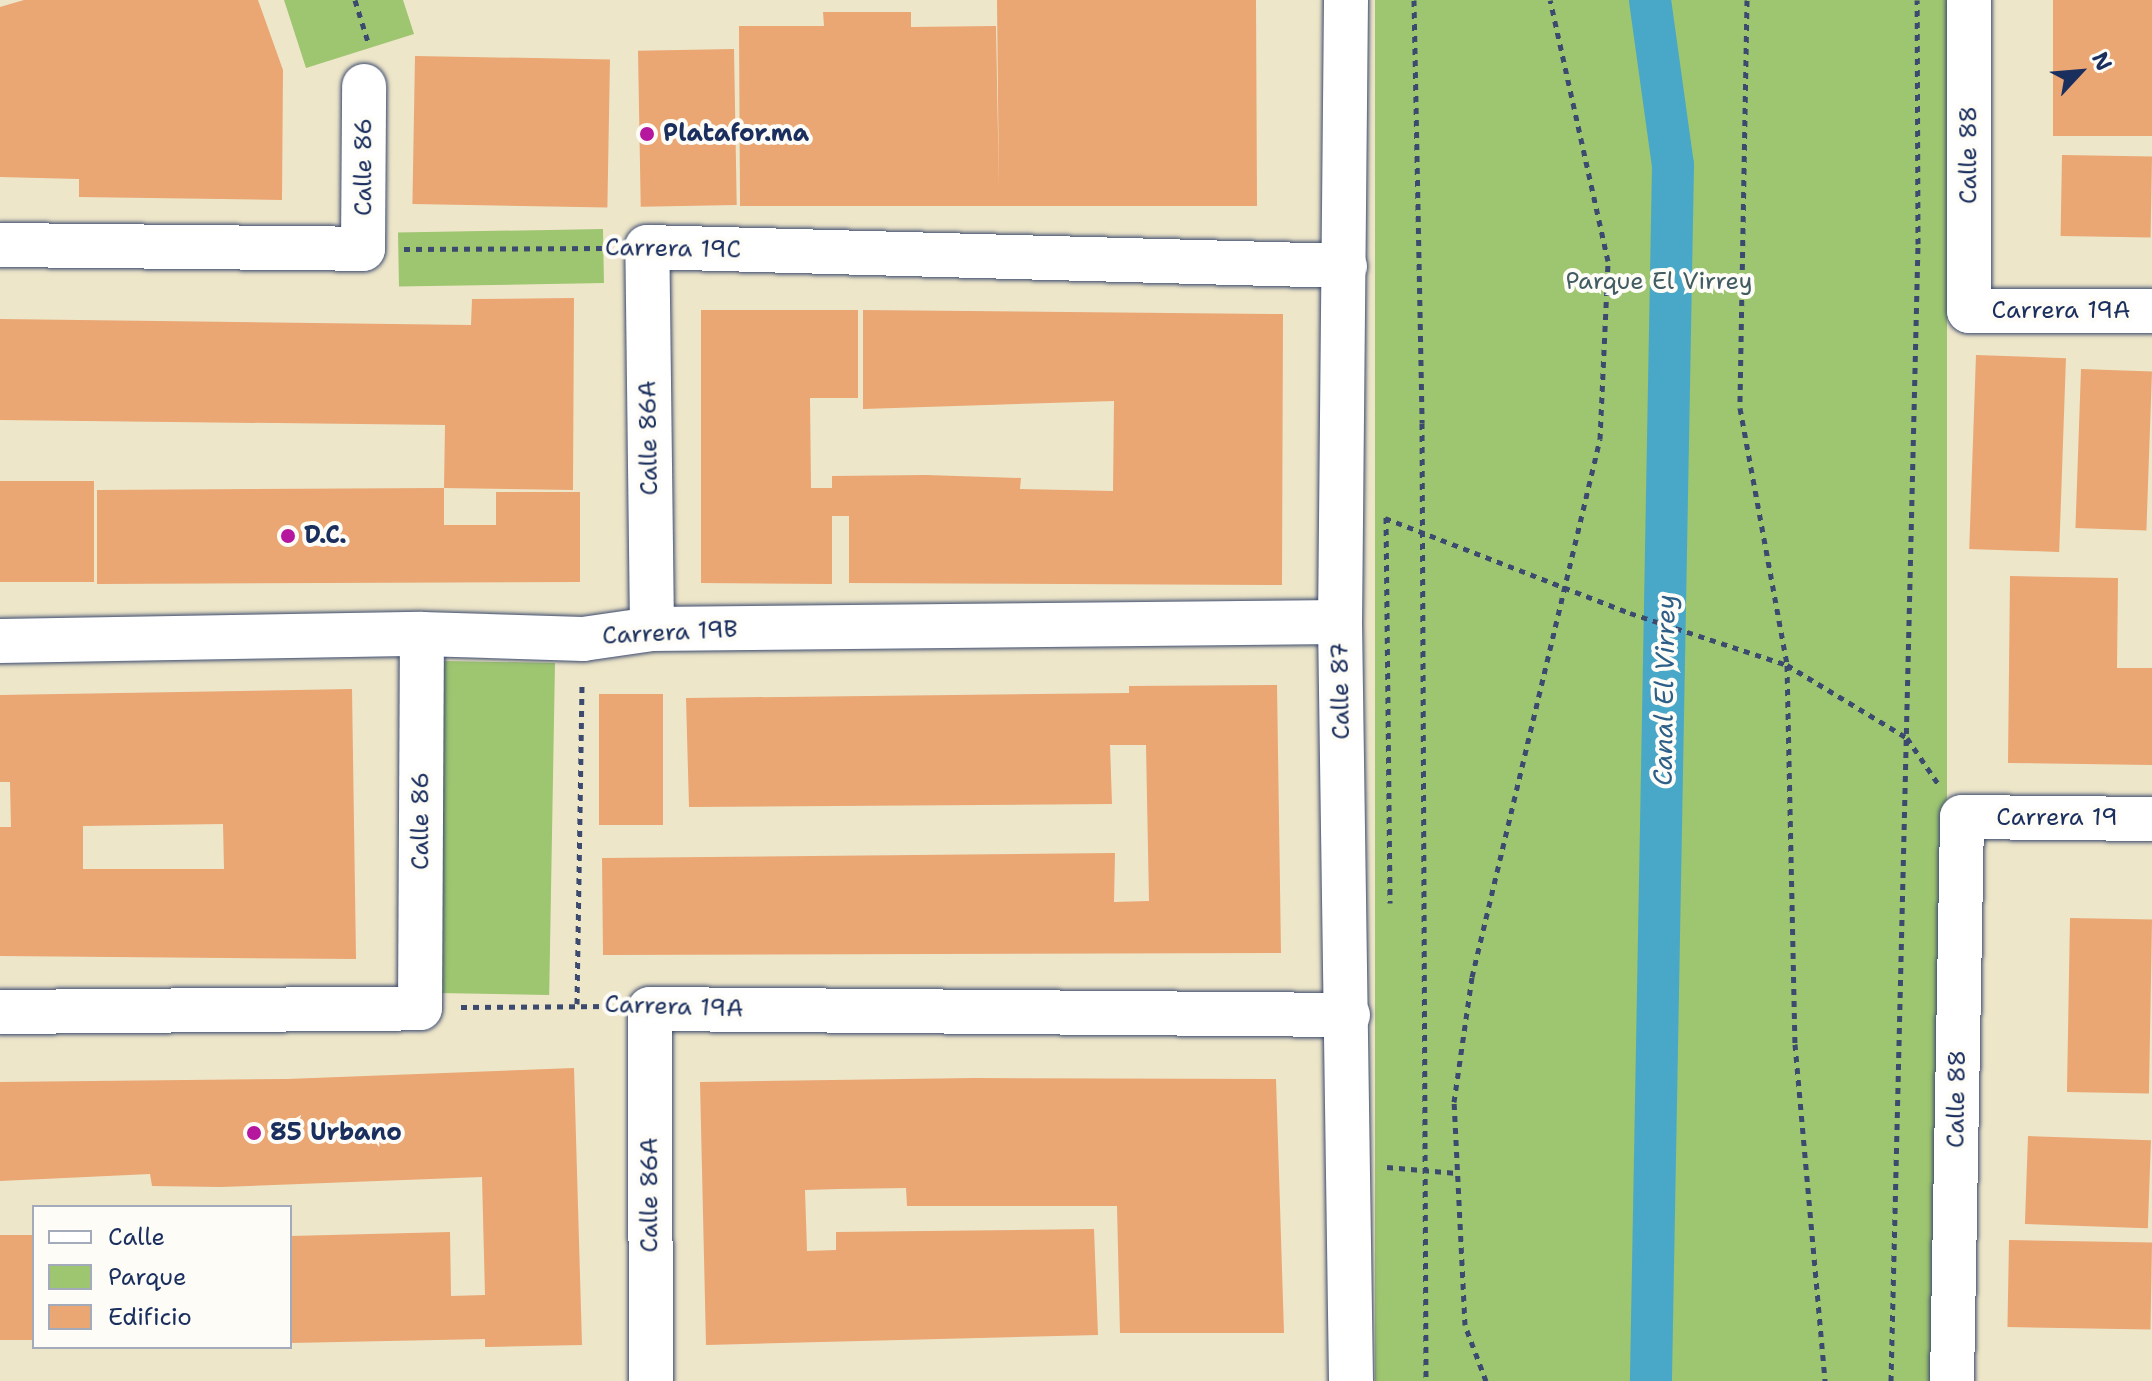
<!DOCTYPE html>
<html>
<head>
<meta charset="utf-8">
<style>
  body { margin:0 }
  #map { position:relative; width:2152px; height:1381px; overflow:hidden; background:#eee6c9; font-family:"Shantell Sans",sans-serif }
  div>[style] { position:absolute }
  .green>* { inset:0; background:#9ec570; transform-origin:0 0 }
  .canal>* { height:42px; margin:-21px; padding:0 21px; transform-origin:21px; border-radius:21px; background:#49a7c8 }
  .building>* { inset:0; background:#eaa673; transform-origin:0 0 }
  .path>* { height:5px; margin-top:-2.5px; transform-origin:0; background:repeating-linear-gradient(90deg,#3b4a6e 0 6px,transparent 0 12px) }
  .roads { filter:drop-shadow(0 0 2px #3b4a6e) drop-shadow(0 0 2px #3b4a6e) }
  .street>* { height:44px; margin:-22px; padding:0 22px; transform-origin:22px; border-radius:22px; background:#fff }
  .dots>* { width:22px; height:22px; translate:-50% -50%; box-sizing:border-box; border:4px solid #fdfcf7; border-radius:50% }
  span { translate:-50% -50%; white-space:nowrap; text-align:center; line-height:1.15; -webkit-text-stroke:8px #fdfcf7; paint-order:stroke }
  .poi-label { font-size:24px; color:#1b2f5e; font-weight:700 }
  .left { translate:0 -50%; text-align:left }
  .street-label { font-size:24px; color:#1b2f5e }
  .park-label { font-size:24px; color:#425c63 }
  .water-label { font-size:26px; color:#2d5f88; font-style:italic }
  .legend { position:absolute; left:32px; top:1205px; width:260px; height:144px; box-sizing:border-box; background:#fdfcf7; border:2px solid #a3aaba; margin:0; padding:10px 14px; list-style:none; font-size:24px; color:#1b2f5e }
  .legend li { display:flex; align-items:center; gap:16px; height:40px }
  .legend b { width:40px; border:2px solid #a3aaba }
  .north { position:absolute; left:2040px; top:32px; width:80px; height:80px; -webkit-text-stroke:6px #fdfcf7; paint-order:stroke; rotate:64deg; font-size:22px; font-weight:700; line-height:32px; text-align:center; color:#1b2f5e }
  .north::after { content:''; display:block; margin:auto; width:28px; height:36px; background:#1b2f5e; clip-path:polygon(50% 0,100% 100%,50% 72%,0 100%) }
</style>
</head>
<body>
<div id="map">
  <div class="green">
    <i style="clip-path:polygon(284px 0,403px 0,414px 34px,306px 68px)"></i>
    <i style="left:1375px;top:0;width:572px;height:1381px"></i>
    <i style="left:603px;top:229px;width:54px;height:205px;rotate:89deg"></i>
    <i style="left:444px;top:661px;width:111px;height:332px;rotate:1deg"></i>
  </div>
  <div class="canal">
    <i style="left:1650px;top:0;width:167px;rotate:82.1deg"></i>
    <i style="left:1673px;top:165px;width:1216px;rotate:91.04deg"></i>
  </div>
  <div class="building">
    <i style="clip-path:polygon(24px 0,258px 0,283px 70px,282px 200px,79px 197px,79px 179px,0 177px,0 7px)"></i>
    <i style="clip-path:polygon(997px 0,1256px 0,1257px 206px,740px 206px,739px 26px,824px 26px,823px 12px,911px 12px,911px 27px,996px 26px,999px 191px)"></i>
    <i style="left:2053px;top:0;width:99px;height:136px"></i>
    <i style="left:734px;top:49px;width:156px;height:96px;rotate:89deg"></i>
    <i style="left:415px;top:56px;width:195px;height:148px;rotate:1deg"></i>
    <i style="left:2062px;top:155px;width:90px;height:81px;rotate:1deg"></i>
    <i style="clip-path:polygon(574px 298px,573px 490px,444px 488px,444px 525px,496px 525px,496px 492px,580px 492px,580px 582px,97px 584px,97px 490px,444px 488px,445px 425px,0 420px,0 319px,471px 325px,472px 299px)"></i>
    <i style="clip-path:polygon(701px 310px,858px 310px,858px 398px,810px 398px,811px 488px,832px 488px,832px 476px,926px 475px,1021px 478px,1020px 489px,1113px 491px,1114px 401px,863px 409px,863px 310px,1283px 314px,1282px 585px,849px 583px,849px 516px,832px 516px,832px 584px,701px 583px)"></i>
    <i style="left:1976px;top:355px;width:90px;height:194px;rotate:2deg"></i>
    <i style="left:2081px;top:369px;width:71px;height:159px;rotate:2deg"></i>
    <i style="left:0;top:481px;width:94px;height:101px"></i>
    <i style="clip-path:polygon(2010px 576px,2118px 578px,2117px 668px,2152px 668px,2152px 765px,2008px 763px)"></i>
    <i style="clip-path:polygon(1277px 685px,1281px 953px,603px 955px,602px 858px,1115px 853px,1114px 902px,1149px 901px,1146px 745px,1110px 745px,1112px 804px,689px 807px,686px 698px,1129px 693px,1129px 686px)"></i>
    <i style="clip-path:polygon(evenodd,352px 689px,356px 959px,0 956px,0 827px,11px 827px,10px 782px,0 782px,0 695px,352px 689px,223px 824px,224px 869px,83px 869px,83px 826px,223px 824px)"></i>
    <i style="left:599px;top:694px;width:64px;height:131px"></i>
    <i style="left:2070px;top:918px;width:82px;height:174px;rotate:1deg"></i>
    <i style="clip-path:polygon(574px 1068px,582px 1345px,485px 1347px,485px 1339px,290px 1343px,290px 1236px,450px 1232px,451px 1296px,485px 1295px,482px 1177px,221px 1187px,152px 1186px,150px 1174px,0 1181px,0 1082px,287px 1079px)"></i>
    <i style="clip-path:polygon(974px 1078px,1276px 1079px,1284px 1333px,1120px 1333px,1117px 1206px,907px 1206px,906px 1188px,838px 1189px,805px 1190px,807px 1251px,836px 1250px,836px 1232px,1094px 1229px,1098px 1335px,706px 1345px,700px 1082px)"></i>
    <i style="left:2028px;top:1136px;width:123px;height:88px;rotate:2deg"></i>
    <i style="left:0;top:1235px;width:34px;height:105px"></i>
    <i style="left:2009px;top:1240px;width:143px;height:87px;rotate:1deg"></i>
  </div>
  <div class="path">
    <i style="left:355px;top:0;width:47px;rotate:72.7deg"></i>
    <i style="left:1414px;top:0;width:423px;rotate:88.9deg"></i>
    <i style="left:1422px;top:423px;width:958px;rotate:89.76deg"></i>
    <i style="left:1747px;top:0;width:408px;rotate:91deg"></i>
    <i style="left:1740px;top:408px;width:261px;rotate:79.6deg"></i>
    <i style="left:1787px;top:665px;width:379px;rotate:88.8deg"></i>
    <i style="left:1795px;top:1044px;width:338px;rotate:84.9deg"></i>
    <i style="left:404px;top:249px;width:202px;rotate:-0.3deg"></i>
    <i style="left:1386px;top:517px;width:386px;rotate:89.4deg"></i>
    <i style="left:1385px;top:518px;width:263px;rotate:21.2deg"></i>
    <i style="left:1630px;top:613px;width:165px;rotate:18.3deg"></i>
    <i style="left:1787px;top:665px;width:140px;rotate:31.3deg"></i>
    <i style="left:1907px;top:738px;width:57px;rotate:55.8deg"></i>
    <i style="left:577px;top:1004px;width:323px;rotate:-89.1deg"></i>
    <i style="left:461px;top:1007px;width:150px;rotate:-0.4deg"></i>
    <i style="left:1387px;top:1167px;width:70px;rotate:4.9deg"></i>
    <i style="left:1486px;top:1381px;width:60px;rotate:-110.6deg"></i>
    <i style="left:1465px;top:1325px;width:223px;rotate:-92.8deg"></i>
    <i style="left:1454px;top:1102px;width:126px;rotate:-81.8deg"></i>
    <i style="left:1472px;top:977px;width:553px;rotate:-76.62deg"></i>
    <i style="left:1600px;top:439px;width:178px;rotate:-87.4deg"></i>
    <i style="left:1608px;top:261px;width:267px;rotate:-102.5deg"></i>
    <i style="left:1891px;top:1381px;width:1137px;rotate:-88.64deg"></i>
    <i style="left:1918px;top:244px;width:244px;rotate:-90.2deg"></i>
  </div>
  <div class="roads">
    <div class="street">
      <i style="left:1346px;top:0;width:622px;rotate:90.55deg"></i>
      <i style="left:1340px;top:622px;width:759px;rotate:89.17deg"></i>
      <i style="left:1969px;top:0;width:311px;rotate:90deg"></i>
      <i style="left:1969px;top:311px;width:183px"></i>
      <i style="left:0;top:245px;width:363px;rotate:0.6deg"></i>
      <i style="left:363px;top:249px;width:163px;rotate:-89.6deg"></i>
      <i style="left:652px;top:629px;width:382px;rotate:-90.7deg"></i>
      <i style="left:647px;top:247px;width:698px;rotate:1.56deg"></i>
      <i style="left:0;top:641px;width:422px;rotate:-1deg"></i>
      <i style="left:422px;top:634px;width:161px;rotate:1.8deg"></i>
      <i style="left:583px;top:639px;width:70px;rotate:-8.2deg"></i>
      <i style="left:652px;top:629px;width:688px;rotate:-0.58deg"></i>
      <i style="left:0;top:1012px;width:420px;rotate:-0.5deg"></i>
      <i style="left:420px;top:1008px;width:374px;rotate:-89.7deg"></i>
      <i style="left:651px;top:1381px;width:372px;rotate:-90.2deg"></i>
      <i style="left:650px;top:1009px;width:698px;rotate:0.49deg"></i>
      <i style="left:1952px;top:1381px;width:564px;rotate:-88.98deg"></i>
      <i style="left:1962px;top:817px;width:190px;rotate:0.6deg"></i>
    </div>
  </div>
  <div class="dots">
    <i style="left:647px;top:134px;background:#b5179e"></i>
    <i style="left:288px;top:536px;background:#b5179e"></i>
    <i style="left:254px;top:1133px;background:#b5179e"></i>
  </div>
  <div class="poi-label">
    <span class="left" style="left:663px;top:134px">Platafor.ma</span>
    <span class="left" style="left:304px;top:536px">D.C.</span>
    <span class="left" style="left:270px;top:1133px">85 Urbano</span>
  </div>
  <div class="street-label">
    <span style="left:1969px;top:155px;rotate:-90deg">Calle 88</span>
    <span style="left:364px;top:167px;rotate:-90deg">Calle 86</span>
    <span style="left:673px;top:249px;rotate:1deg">Carrera 19C</span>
    <span style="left:2061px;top:311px">Carrera 19A</span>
    <span style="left:649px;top:438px;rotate:-91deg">Calle 86A</span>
    <span style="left:670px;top:633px;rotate:-3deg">Carrera 19B</span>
    <span style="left:1341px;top:691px;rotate:-91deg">Calle 87</span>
    <span style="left:2057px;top:818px">Carrera 19</span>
    <span style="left:421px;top:821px;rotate:-90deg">Calle 86</span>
    <span style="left:674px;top:1007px;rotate:2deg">Carrera 19A</span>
    <span style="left:1957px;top:1099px;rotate:-89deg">Calle 88</span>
    <span style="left:650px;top:1195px;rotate:-90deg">Calle 86A</span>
  </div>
  <div class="park-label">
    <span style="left:1659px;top:282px">Parque El Virrey</span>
  </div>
  <div class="water-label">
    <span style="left:1664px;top:690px;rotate:-89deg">Canal El Virrey</span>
  </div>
  <ul class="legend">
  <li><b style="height:10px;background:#fff"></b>Calle</li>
  <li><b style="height:22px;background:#9ec570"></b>Parque</li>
  <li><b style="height:22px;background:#eaa673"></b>Edificio</li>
  </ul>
  <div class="north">N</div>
</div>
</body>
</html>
